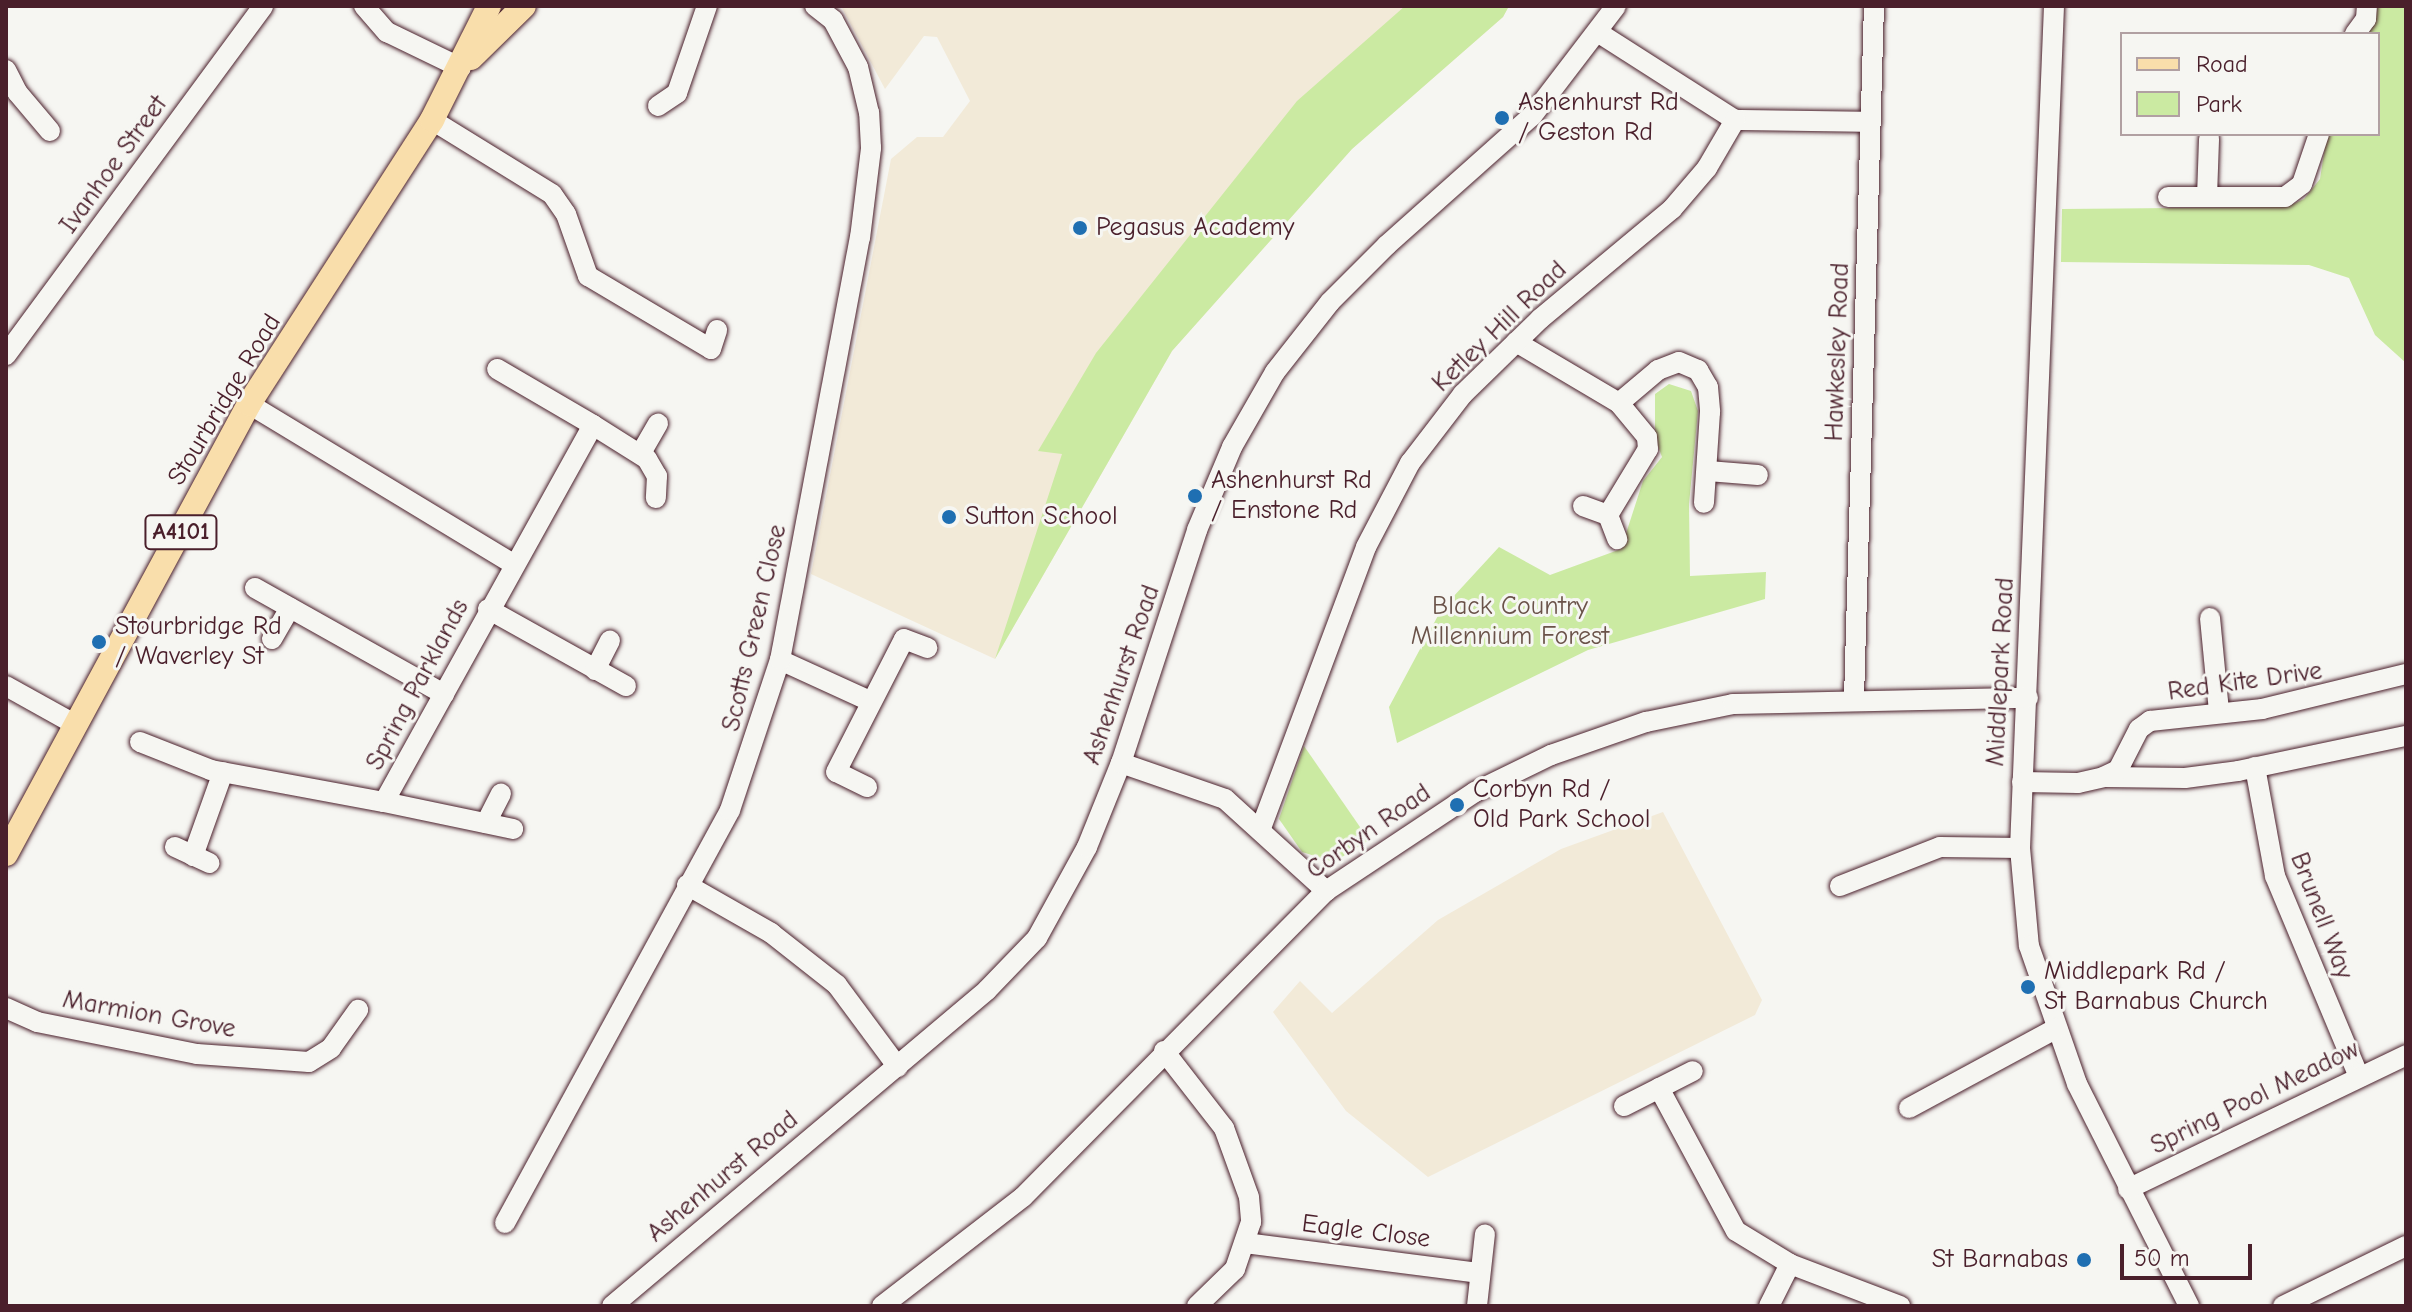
<!DOCTYPE html>
<html>
<head>
<meta charset="utf-8">
<style>
  body { margin:0 }
  #map { position:relative; width:2412px; height:1312px; overflow:hidden; background:#f6f6f2; font-family:"Comic Neue",sans-serif }
  div>[style] { position:absolute }
  .built>* { inset:0; background:#f2ead8 }
  .green>* { inset:0; background:#cbeaa2 }
  .roads { filter:drop-shadow(0 0 2px #4a1f2b) drop-shadow(0 0 2px #4a1f2b) }
  .minor>* { height:20px; margin:-10px; padding:0 10px; transform-origin:10px; border-radius:10px; background:#f6f6f2 }
  .major>* { height:24px; margin:-12px; padding:0 12px; transform-origin:12px; border-radius:12px; background:#f9deab }
  .dots>* { width:22px; height:22px; translate:-50% -50%; box-sizing:border-box; border:4px solid #f6f6f2; border-radius:50% }
  span { translate:-50% -50%; white-space:nowrap; text-align:center; line-height:1.15; -webkit-text-stroke:6px #f6f6f2; paint-order:stroke }
  .shield-label span { padding:2px 6px; background:#f6f6f2; border:2px solid; border-radius:6px; -webkit-text-stroke-width:0 }
  .shield-label { font-size:24px; color:#4a1f2b; font-weight:700 }
  .poi-label { font-size:26px; color:#4a1f2b }
  .left { translate:0 -50%; text-align:left }
  .right { translate:-100% -50%; text-align:right }
  .street-label { font-size:26px; color:#4a1f2b }
  .park-label { font-size:26px; color:#6a5249 }
  .frame { position:absolute; inset:0; border:8px solid #4a1f2b; pointer-events:none }
  .legend { position:absolute; left:2120px; top:32px; width:260px; height:104px; box-sizing:border-box; background:#f6f6f2; border:2px solid #b1a0a2; margin:0; padding:10px 14px; list-style:none; font-size:24px; color:#4a1f2b }
  .legend li { display:flex; align-items:center; gap:16px; height:40px }
  .legend b { width:40px; border:2px solid #b1a0a2 }
  .scale { position:absolute; left:2120px; top:1244px; width:132px; height:36px; box-sizing:border-box; border:4px solid #4a1f2b; border-top:0; padding-left:10px; font-size:24px; line-height:28px; white-space:nowrap; color:#4a1f2b; -webkit-text-stroke:6px #f6f6f2; paint-order:stroke }
</style>
</head>
<body>
<div id="map">
  <div class="built">
    <i style="clip-path:polygon(841px 6px,1509px 6px,1503px 17px,1352px 149px,1172px 351px,995px 659px,811px 574px,891px 159px,917px 137px,943px 137px,970px 101px,937px 37px,924px 36px,885px 89px)"></i>
    <i style="clip-path:polygon(1663px 812px,1762px 1000px,1755px 1015px,1428px 1177px,1346px 1111px,1273px 1012px,1300px 981px,1332px 1013px,1438px 920px,1561px 849px)"></i>
  </div>
  <div class="green">
    <i style="clip-path:polygon(1405px 6px,1509px 6px,1503px 17px,1352px 149px,1172px 351px,995px 659px,1062px 454px,1038px 451px,1096px 353px,1297px 101px)"></i>
    <i style="clip-path:polygon(2378px 6px,2406px 6px,2406px 363px,2375px 335px,2349px 278px,2309px 265px,2061px 262px,2062px 209px,2286px 207px,2304px 199px,2320px 179px,2327px 134px,2378px 134px,2378px 34px,2369px 34px)"></i>
    <i style="clip-path:polygon(1669px 384px,1691px 391px,1698px 411px,1689px 504px,1690px 576px,1766px 572px,1765px 599px,1588px 650px,1397px 743px,1389px 707px,1441px 610px,1499px 547px,1550px 575px,1621px 549px,1643px 481px,1662px 457px,1655px 438px,1655px 394px)"></i>
    <i style="clip-path:polygon(1304px 746px,1369px 840px,1334px 862px,1302px 852px,1279px 819px)"></i>
  </div>
  <div class="roads">
    <div class="minor">
      <i style="left:364px;top:6px;width:35px;rotate:49deg"></i>
      <i style="left:387px;top:32px;width:82px;rotate:25.9deg"></i>
      <i style="left:2054px;top:6px;width:843px;rotate:92.31deg"></i>
      <i style="left:2020px;top:848px;width:98px;rotate:84.8deg"></i>
      <i style="left:2029px;top:946px;width:146px;rotate:70.8deg"></i>
      <i style="left:2077px;top:1084px;width:249px;rotate:63.2deg"></i>
      <i style="left:1599px;top:33px;width:161px;rotate:32.6deg"></i>
      <i style="left:1735px;top:120px;width:135px;rotate:0.8deg"></i>
      <i style="left:2355px;top:34px;width:19px;rotate:-54deg"></i>
      <i style="left:2366px;top:19px;width:13px;rotate:-86deg"></i>
      <i style="left:6px;top:70px;width:25px;rotate:63deg"></i>
      <i style="left:17px;top:92px;width:51px;rotate:49.8deg"></i>
      <i style="left:658px;top:106px;width:23px;rotate:-34deg"></i>
      <i style="left:677px;top:93px;width:92px;rotate:-71deg"></i>
      <i style="left:432px;top:120px;width:141px;rotate:31.7deg"></i>
      <i style="left:552px;top:194px;width:24px;rotate:55deg"></i>
      <i style="left:566px;top:214px;width:66px;rotate:70.5deg"></i>
      <i style="left:588px;top:276px;width:143px;rotate:30.7deg"></i>
      <i style="left:711px;top:349px;width:20px;rotate:-72deg"></i>
      <i style="left:2168px;top:197px;width:117px"></i>
      <i style="left:2285px;top:197px;width:21px;rotate:-37deg"></i>
      <i style="left:2302px;top:184px;width:53px;rotate:-71.2deg"></i>
      <i style="left:2207px;top:197px;width:58px;rotate:-88deg"></i>
      <i style="left:1516px;top:342px;width:120px;rotate:30.6deg"></i>
      <i style="left:1619px;top:403px;width:51px;rotate:-40.2deg"></i>
      <i style="left:1658px;top:370px;width:22px;rotate:-21deg"></i>
      <i style="left:1679px;top:362px;width:21px;rotate:23deg"></i>
      <i style="left:1698px;top:370px;width:20px;rotate:60deg"></i>
      <i style="left:1708px;top:387px;width:25px;rotate:85deg"></i>
      <i style="left:1710px;top:412px;width:91px;rotate:93.8deg"></i>
      <i style="left:6px;top:355px;width:433px;rotate:-53.6deg"></i>
      <i style="left:249px;top:404px;width:307px;rotate:31.2deg"></i>
      <i style="left:593px;top:425px;width:64px;rotate:32.2deg"></i>
      <i style="left:647px;top:459px;width:20px;rotate:60deg"></i>
      <i style="left:657px;top:476px;width:22px;rotate:93deg"></i>
      <i style="left:641px;top:453px;width:34px;rotate:-60deg"></i>
      <i style="left:1708px;top:471px;width:50px;rotate:4.6deg"></i>
      <i style="left:1583px;top:506px;width:27px;rotate:20deg"></i>
      <i style="left:1608px;top:515px;width:26px;rotate:69deg"></i>
      <i style="left:1608px;top:515px;width:77px;rotate:-58.8deg"></i>
      <i style="left:1648px;top:449px;width:12px;rotate:-95deg"></i>
      <i style="left:1647px;top:437px;width:44px;rotate:-129.5deg"></i>
      <i style="left:255px;top:588px;width:217px;rotate:29.3deg"></i>
      <i style="left:488px;top:609px;width:158px;rotate:29.2deg"></i>
      <i style="left:2210px;top:618px;width:94px;rotate:84.5deg"></i>
      <i style="left:272px;top:639px;width:36px;rotate:-60deg"></i>
      <i style="left:780px;top:660px;width:99px;rotate:24.5deg"></i>
      <i style="left:595px;top:670px;width:33px;rotate:-63deg"></i>
      <i style="left:6px;top:686px;width:80px;rotate:29.1deg"></i>
      <i style="left:1854px;top:699px;width:693px;rotate:-88.35deg"></i>
      <i style="left:140px;top:742px;width:76px;rotate:21.5deg"></i>
      <i style="left:211px;top:770px;width:176px;rotate:10.5deg"></i>
      <i style="left:384px;top:802px;width:431px;rotate:-61deg"></i>
      <i style="left:593px;top:425px;width:111px;rotate:-149.7deg"></i>
      <i style="left:1121px;top:763px;width:110px;rotate:19.1deg"></i>
      <i style="left:1225px;top:799px;width:137px;rotate:42.3deg"></i>
      <i style="left:2255px;top:767px;width:111px;rotate:79.6deg"></i>
      <i style="left:2275px;top:876px;width:218px;rotate:67.3deg"></i>
      <i style="left:2106px;top:777px;width:79px;rotate:0.7deg"></i>
      <i style="left:2185px;top:778px;width:53px;rotate:-7.5deg"></i>
      <i style="left:2238px;top:771px;width:172px;rotate:-11.8deg"></i>
      <i style="left:2022px;top:782px;width:56px;rotate:1deg"></i>
      <i style="left:2078px;top:783px;width:26px;rotate:-13deg"></i>
      <i style="left:2103px;top:777px;width:17px;rotate:-25deg"></i>
      <i style="left:2118px;top:770px;width:46px;rotate:-62.9deg"></i>
      <i style="left:2139px;top:729px;width:14px;rotate:-36deg"></i>
      <i style="left:2150px;top:721px;width:113px;rotate:-6.1deg"></i>
      <i style="left:2262px;top:709px;width:148px;rotate:-13.7deg"></i>
      <i style="left:867px;top:787px;width:34px;rotate:-154deg"></i>
      <i style="left:836px;top:772px;width:149px;rotate:-62.9deg"></i>
      <i style="left:904px;top:639px;width:25px;rotate:21deg"></i>
      <i style="left:384px;top:802px;width:132px;rotate:11.8deg"></i>
      <i style="left:486px;top:823px;width:33px;rotate:-63deg"></i>
      <i style="left:1261px;top:828px;width:300px;rotate:-69.5deg"></i>
      <i style="left:1366px;top:547px;width:95px;rotate:-62.4deg"></i>
      <i style="left:1410px;top:463px;width:87px;rotate:-52.5deg"></i>
      <i style="left:1463px;top:394px;width:107px;rotate:-44.2deg"></i>
      <i style="left:1540px;top:319px;width:172px;rotate:-39.8deg"></i>
      <i style="left:1672px;top:209px;width:54px;rotate:-49.5deg"></i>
      <i style="left:1707px;top:168px;width:56px;rotate:-59.7deg"></i>
      <i style="left:175px;top:847px;width:38px;rotate:25deg"></i>
      <i style="left:193px;top:856px;width:89px;rotate:-70.3deg"></i>
      <i style="left:687px;top:885px;width:97px;rotate:29.7deg"></i>
      <i style="left:771px;top:933px;width:84px;rotate:38.2deg"></i>
      <i style="left:837px;top:985px;width:102px;rotate:53.4deg"></i>
      <i style="left:1840px;top:886px;width:107px;rotate:-21.3deg"></i>
      <i style="left:1940px;top:847px;width:80px;rotate:0.7deg"></i>
      <i style="left:6px;top:1008px;width:34px;rotate:24deg"></i>
      <i style="left:37px;top:1022px;width:163px;rotate:11.3deg"></i>
      <i style="left:197px;top:1054px;width:112px;rotate:4.1deg"></i>
      <i style="left:309px;top:1062px;width:26px;rotate:-32deg"></i>
      <i style="left:331px;top:1048px;width:47px;rotate:-54.6deg"></i>
      <i style="left:1164px;top:1051px;width:98px;rotate:52.1deg"></i>
      <i style="left:1224px;top:1128px;width:73px;rotate:70.1deg"></i>
      <i style="left:1249px;top:1197px;width:25px;rotate:85deg"></i>
      <i style="left:1251px;top:1222px;width:50px;rotate:108.8deg"></i>
      <i style="left:1235px;top:1269px;width:53px;rotate:135.8deg"></i>
      <i style="left:1659px;top:1088px;width:162px;rotate:61.7deg"></i>
      <i style="left:1736px;top:1231px;width:63px;rotate:31.4deg"></i>
      <i style="left:1790px;top:1264px;width:118px;rotate:20.9deg"></i>
      <i style="left:1624px;top:1106px;width:77px;rotate:-26.9deg"></i>
      <i style="left:1909px;top:1108px;width:168px;rotate:-28.4deg"></i>
      <i style="left:2128px;top:1189px;width:309px;rotate:-25.7deg"></i>
      <i style="left:505px;top:1223px;width:470px;rotate:-61.4deg"></i>
      <i style="left:730px;top:810px;width:158px;rotate:-71.6deg"></i>
      <i style="left:780px;top:660px;width:430px;rotate:-79.3deg"></i>
      <i style="left:860px;top:238px;width:91px;rotate:-83deg"></i>
      <i style="left:871px;top:148px;width:35px;rotate:-93deg"></i>
      <i style="left:869px;top:113px;width:47px;rotate:-103.4deg"></i>
      <i style="left:858px;top:67px;width:53px;rotate:-118deg"></i>
      <i style="left:833px;top:20px;width:23px;rotate:-142deg"></i>
      <i style="left:1245px;top:1243px;width:237px;rotate:7.3deg"></i>
      <i style="left:612px;top:1306px;width:490px;rotate:-40.1deg"></i>
      <i style="left:987px;top:990px;width:72px;rotate:-46.1deg"></i>
      <i style="left:1037px;top:938px;width:104px;rotate:-61.2deg"></i>
      <i style="left:1087px;top:847px;width:91px;rotate:-68deg"></i>
      <i style="left:1121px;top:763px;width:245px;rotate:-71.9deg"></i>
      <i style="left:1197px;top:530px;width:90px;rotate:-67.1deg"></i>
      <i style="left:1232px;top:447px;width:86px;rotate:-60.2deg"></i>
      <i style="left:1275px;top:372px;width:89px;rotate:-51.8deg"></i>
      <i style="left:1330px;top:302px;width:81px;rotate:-45deg"></i>
      <i style="left:1387px;top:245px;width:194px;rotate:-41.7deg"></i>
      <i style="left:1532px;top:116px;width:138px;rotate:-52.6deg"></i>
      <i style="left:882px;top:1306px;width:178px;rotate:-37.7deg"></i>
      <i style="left:1023px;top:1197px;width:431px;rotate:-45.3deg"></i>
      <i style="left:1326px;top:891px;width:179px;rotate:-33.6deg"></i>
      <i style="left:1475px;top:792px;width:85px;rotate:-26deg"></i>
      <i style="left:1551px;top:755px;width:101px;rotate:-19.2deg"></i>
      <i style="left:1646px;top:722px;width:89px;rotate:-11.7deg"></i>
      <i style="left:1733px;top:704px;width:295px;rotate:-1.2deg"></i>
      <i style="left:1477px;top:1306px;width:72px;rotate:-83.7deg"></i>
      <i style="left:1769px;top:1306px;width:47px;rotate:-63.4deg"></i>
      <i style="left:2283px;top:1306px;width:137px;rotate:-26deg"></i>
    </div>
    <div class="major">
      <i style="left:471px;top:58px;width:74px;rotate:-44.5deg"></i>
      <i style="left:6px;top:854px;width:511px;rotate:-61.63deg"></i>
      <i style="left:249px;top:404px;width:338px;rotate:-57.2deg"></i>
      <i style="left:432px;top:120px;width:127px;rotate:-63.4deg"></i>
    </div>
  </div>
  <div class="dots">
    <i style="left:1502px;top:118px;background:#1f6fb2"></i>
    <i style="left:1080px;top:228px;background:#1f6fb2"></i>
    <i style="left:1195px;top:496px;background:#1f6fb2"></i>
    <i style="left:949px;top:517px;background:#1f6fb2"></i>
    <i style="left:99px;top:642px;background:#1f6fb2"></i>
    <i style="left:1457px;top:805px;background:#1f6fb2"></i>
    <i style="left:2028px;top:987px;background:#1f6fb2"></i>
    <i style="left:2084px;top:1260px;background:#1f6fb2"></i>
  </div>
  <div class="shield-label">
    <span style="left:181px;top:532px">A4101</span>
  </div>
  <div class="poi-label">
    <span class="left" style="left:1518px;top:118px">Ashenhurst Rd<br>/ Geston Rd</span>
    <span class="left" style="left:1096px;top:228px">Pegasus Academy</span>
    <span class="left" style="left:1211px;top:496px">Ashenhurst Rd<br>/ Enstone Rd</span>
    <span class="left" style="left:965px;top:517px">Sutton School</span>
    <span class="left" style="left:115px;top:642px">Stourbridge Rd<br>/ Waverley St</span>
    <span class="left" style="left:1473px;top:805px">Corbyn Rd /<br>Old Park School</span>
    <span class="left" style="left:2044px;top:987px">Middlepark Rd /<br>St Barnabus Church</span>
    <span class="right" style="left:2068px;top:1260px">St Barnabas</span>
  </div>
  <div class="street-label">
    <span style="left:114px;top:165px;rotate:-54deg">Ivanhoe Street</span>
    <span style="left:1500px;top:327px;rotate:-44deg">Ketley Hill Road</span>
    <span style="left:1838px;top:352px;rotate:-88deg">Hawkesley Road</span>
    <span style="left:225px;top:400px;rotate:-59deg">Stourbridge Road</span>
    <span style="left:755px;top:628px;rotate:-77deg">Scotts Green Close</span>
    <span style="left:2001px;top:672px;rotate:-87deg">Middlepark Road</span>
    <span style="left:1122px;top:675px;rotate:-71deg">Ashenhurst Road</span>
    <span style="left:2245px;top:682px;rotate:-8deg">Red Kite Drive</span>
    <span style="left:418px;top:685px;rotate:-62deg">Spring Parklands</span>
    <span style="left:1369px;top:832px;rotate:-35deg">Corbyn Road</span>
    <span style="left:2321px;top:916px;rotate:69deg">Brunell Way</span>
    <span style="left:149px;top:1015px;rotate:10deg">Marmion Grove</span>
    <span style="left:2255px;top:1098px;rotate:-26deg">Spring Pool Meadow</span>
    <span style="left:723px;top:1177px;rotate:-40deg">Ashenhurst Road</span>
    <span style="left:1366px;top:1232px;rotate:7deg">Eagle Close</span>
  </div>
  <div class="park-label">
    <span style="left:1510px;top:622px">Black Country<br>Millennium Forest</span>
  </div>
  <div class="frame"></div>
  <ul class="legend">
  <li><b style="height:10px;background:#f9deab"></b>Road</li>
  <li><b style="height:22px;background:#cbeaa2"></b>Park</li>
  </ul>
  <div class="scale">50 m</div>
</div>
</body>
</html>
